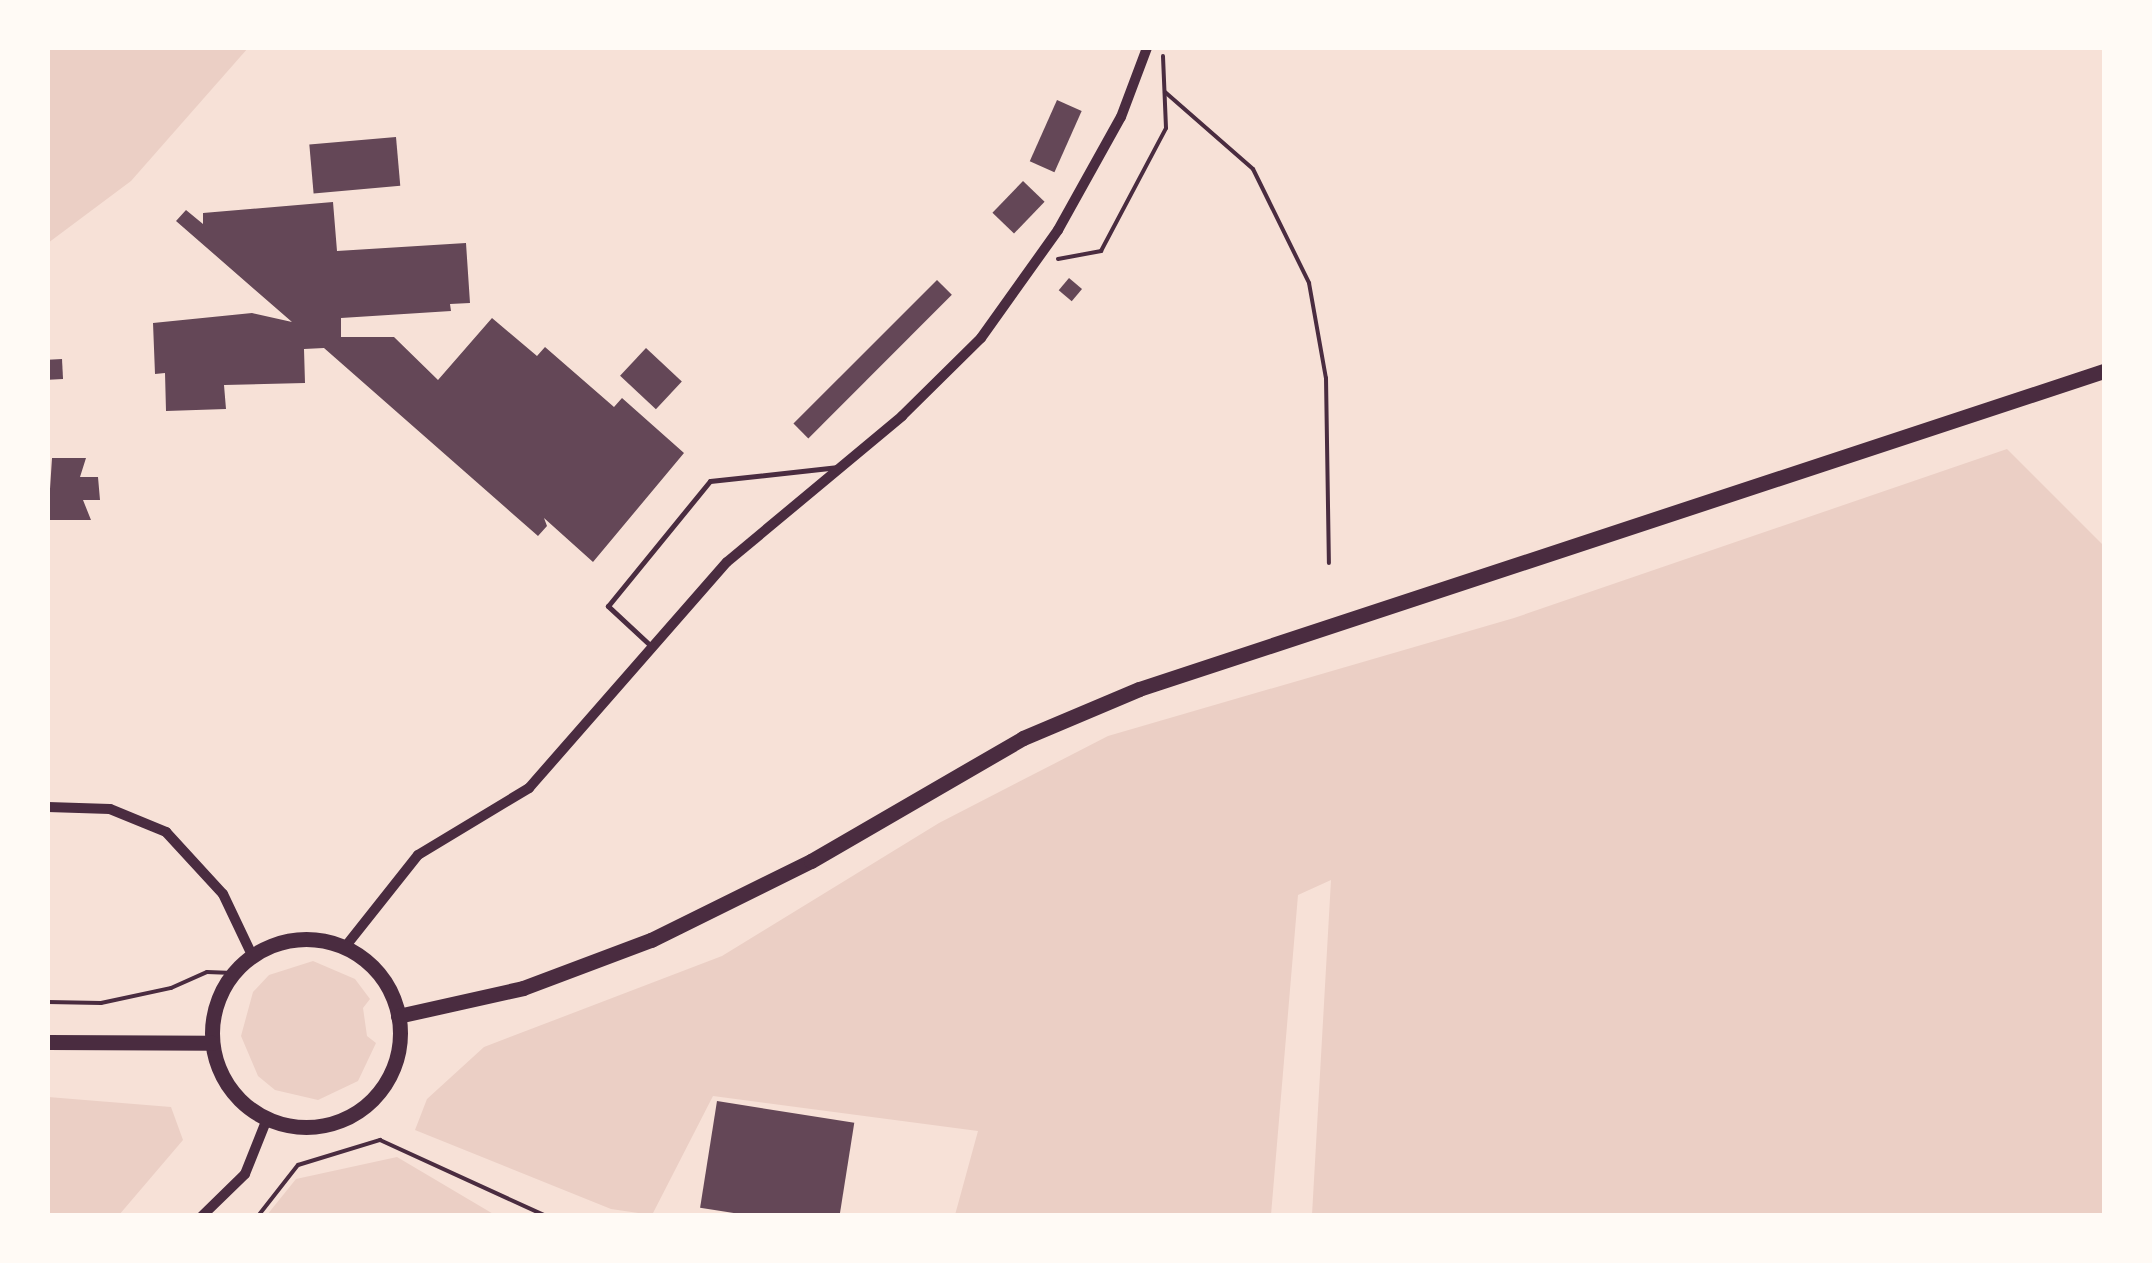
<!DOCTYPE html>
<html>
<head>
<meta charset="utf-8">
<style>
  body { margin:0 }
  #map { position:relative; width:2152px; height:1263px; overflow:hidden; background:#f7e1d7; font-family:"Roboto Condensed",sans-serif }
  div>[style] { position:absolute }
  .green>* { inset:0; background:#ebcfc5 }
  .building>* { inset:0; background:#644757; transform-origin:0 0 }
  .path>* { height:4px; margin:-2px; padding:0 2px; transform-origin:2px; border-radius:2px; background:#4a2c40 }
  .service>* { height:5px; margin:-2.5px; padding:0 2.5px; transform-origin:2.5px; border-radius:2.5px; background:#4a2c40 }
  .minor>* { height:10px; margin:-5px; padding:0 5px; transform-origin:5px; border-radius:5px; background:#4a2c40 }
  .primary>* { height:15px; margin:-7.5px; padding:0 7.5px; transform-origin:7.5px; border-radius:7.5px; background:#4a2c40 }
  .primary>.ring { margin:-7.5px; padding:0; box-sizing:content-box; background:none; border:15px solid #4a2c40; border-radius:50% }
  span { translate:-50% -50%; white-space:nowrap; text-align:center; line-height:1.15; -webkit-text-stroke:9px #fffaf5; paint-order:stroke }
  .frame { position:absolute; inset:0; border:50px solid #fffaf5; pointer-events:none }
</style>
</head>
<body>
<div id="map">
  <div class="green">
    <i style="clip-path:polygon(48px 48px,248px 48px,131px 181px,48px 243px)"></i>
    <i style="clip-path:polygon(2007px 449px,2104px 546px,2104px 1215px,1312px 1215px,1331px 880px,1298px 895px,1271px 1215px,955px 1215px,978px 1131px,713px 1096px,652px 1215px,611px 1209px,415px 1130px,427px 1099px,484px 1047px,722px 956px,939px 823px,1108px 736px,1514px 618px)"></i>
    <i style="clip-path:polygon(313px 961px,355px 979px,370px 999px,363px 1008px,367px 1036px,376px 1043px,358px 1081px,318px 1100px,275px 1090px,258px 1076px,241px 1036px,253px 992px,269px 975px)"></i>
    <i style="clip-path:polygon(48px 1097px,171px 1107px,183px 1140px,119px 1215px,48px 1215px)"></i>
    <i style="clip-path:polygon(397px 1157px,495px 1215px,267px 1215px,296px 1179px)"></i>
  </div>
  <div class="building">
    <i style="left:1057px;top:100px;width:27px;height:67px;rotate:24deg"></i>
    <i style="left:396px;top:137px;width:49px;height:87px;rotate:85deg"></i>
    <i style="left:1023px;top:181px;width:30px;height:44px;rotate:44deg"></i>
    <i style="clip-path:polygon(333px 202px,337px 251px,466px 243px,470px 303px,450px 304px,451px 311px,341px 318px,341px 337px,394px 337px,438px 380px,492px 318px,537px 356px,545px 347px,614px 407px,622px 398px,684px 453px,593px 562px,544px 518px,547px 526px,538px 536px,324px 348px,304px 349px,305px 383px,224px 385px,226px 409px,166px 411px,165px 373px,155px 374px,153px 323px,252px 313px,292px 322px,176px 221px,186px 210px,203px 224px,203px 213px)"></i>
    <i style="left:1069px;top:278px;width:17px;height:16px;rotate:40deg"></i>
    <i style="left:937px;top:280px;width:21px;height:203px;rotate:45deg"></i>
    <i style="left:646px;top:348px;width:49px;height:38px;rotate:43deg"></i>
    <i style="left:62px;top:359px;width:20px;height:14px;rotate:87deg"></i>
    <i style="clip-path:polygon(52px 458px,86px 458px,80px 477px,98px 477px,100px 500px,83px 500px,91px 520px,48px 520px)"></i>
    <i style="left:717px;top:1101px;width:139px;height:108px;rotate:9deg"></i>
  </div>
  <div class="path">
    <i style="left:1165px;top:92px;width:117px;rotate:41.2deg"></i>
    <i style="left:1253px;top:169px;width:127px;rotate:63.8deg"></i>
    <i style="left:1309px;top:283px;width:97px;rotate:79.9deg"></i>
    <i style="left:1326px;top:378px;width:185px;rotate:89.1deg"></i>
    <i style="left:1058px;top:259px;width:44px;rotate:-10.5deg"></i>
    <i style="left:1101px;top:251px;width:139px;rotate:-62.1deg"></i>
    <i style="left:1166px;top:128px;width:72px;rotate:-92.4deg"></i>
    <i style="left:48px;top:1002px;width:53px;rotate:1.1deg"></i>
    <i style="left:101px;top:1003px;width:72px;rotate:-12.1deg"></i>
    <i style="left:171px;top:988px;width:39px;rotate:-24deg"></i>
    <i style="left:207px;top:972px;width:26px;rotate:2deg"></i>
    <i style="left:258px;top:1216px;width:65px;rotate:-51.9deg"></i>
    <i style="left:298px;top:1165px;width:86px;rotate:-17deg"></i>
    <i style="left:380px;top:1140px;width:183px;rotate:24.6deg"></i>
  </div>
  <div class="service">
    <i style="left:651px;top:646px;width:59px;rotate:-137.1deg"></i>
    <i style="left:608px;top:606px;width:161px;rotate:-50.8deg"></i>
    <i style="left:710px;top:481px;width:129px;rotate:-6.2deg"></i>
  </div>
  <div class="minor">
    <i style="left:48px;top:807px;width:62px;rotate:1.8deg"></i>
    <i style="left:110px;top:809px;width:61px;rotate:22.3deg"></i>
    <i style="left:166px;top:832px;width:84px;rotate:47.4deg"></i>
    <i style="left:223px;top:894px;width:68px;rotate:64.6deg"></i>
    <i style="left:345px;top:947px;width:117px;rotate:-51.6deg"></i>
    <i style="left:418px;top:855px;width:130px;rotate:-31.1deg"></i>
    <i style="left:529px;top:788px;width:300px;rotate:-48.8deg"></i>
    <i style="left:727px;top:562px;width:228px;rotate:-39.8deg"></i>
    <i style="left:902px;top:416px;width:111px;rotate:-44.6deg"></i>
    <i style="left:981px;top:338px;width:133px;rotate:-54.5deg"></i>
    <i style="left:1058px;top:230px;width:129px;rotate:-60.9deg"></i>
    <i style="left:1121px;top:117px;width:74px;rotate:-69.4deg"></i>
    <i style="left:202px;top:1216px;width:60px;rotate:-44.3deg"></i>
    <i style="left:245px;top:1174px;width:59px;rotate:-68.2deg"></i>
  </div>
  <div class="primary">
    <i class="ring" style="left:212px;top:939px;width:173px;height:173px"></i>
    <i style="left:398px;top:1016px;width:128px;rotate:-12.6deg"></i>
    <i style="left:523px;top:988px;width:137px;rotate:-20.6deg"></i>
    <i style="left:651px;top:940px;width:178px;rotate:-26.3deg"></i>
    <i style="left:811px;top:861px;width:245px;rotate:-30.1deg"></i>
    <i style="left:1023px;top:738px;width:126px;rotate:-22.9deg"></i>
    <i style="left:1139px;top:689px;width:1016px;rotate:-18.24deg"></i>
    <i style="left:48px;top:1042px;width:164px;rotate:0.3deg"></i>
  </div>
  <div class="frame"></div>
</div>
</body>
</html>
